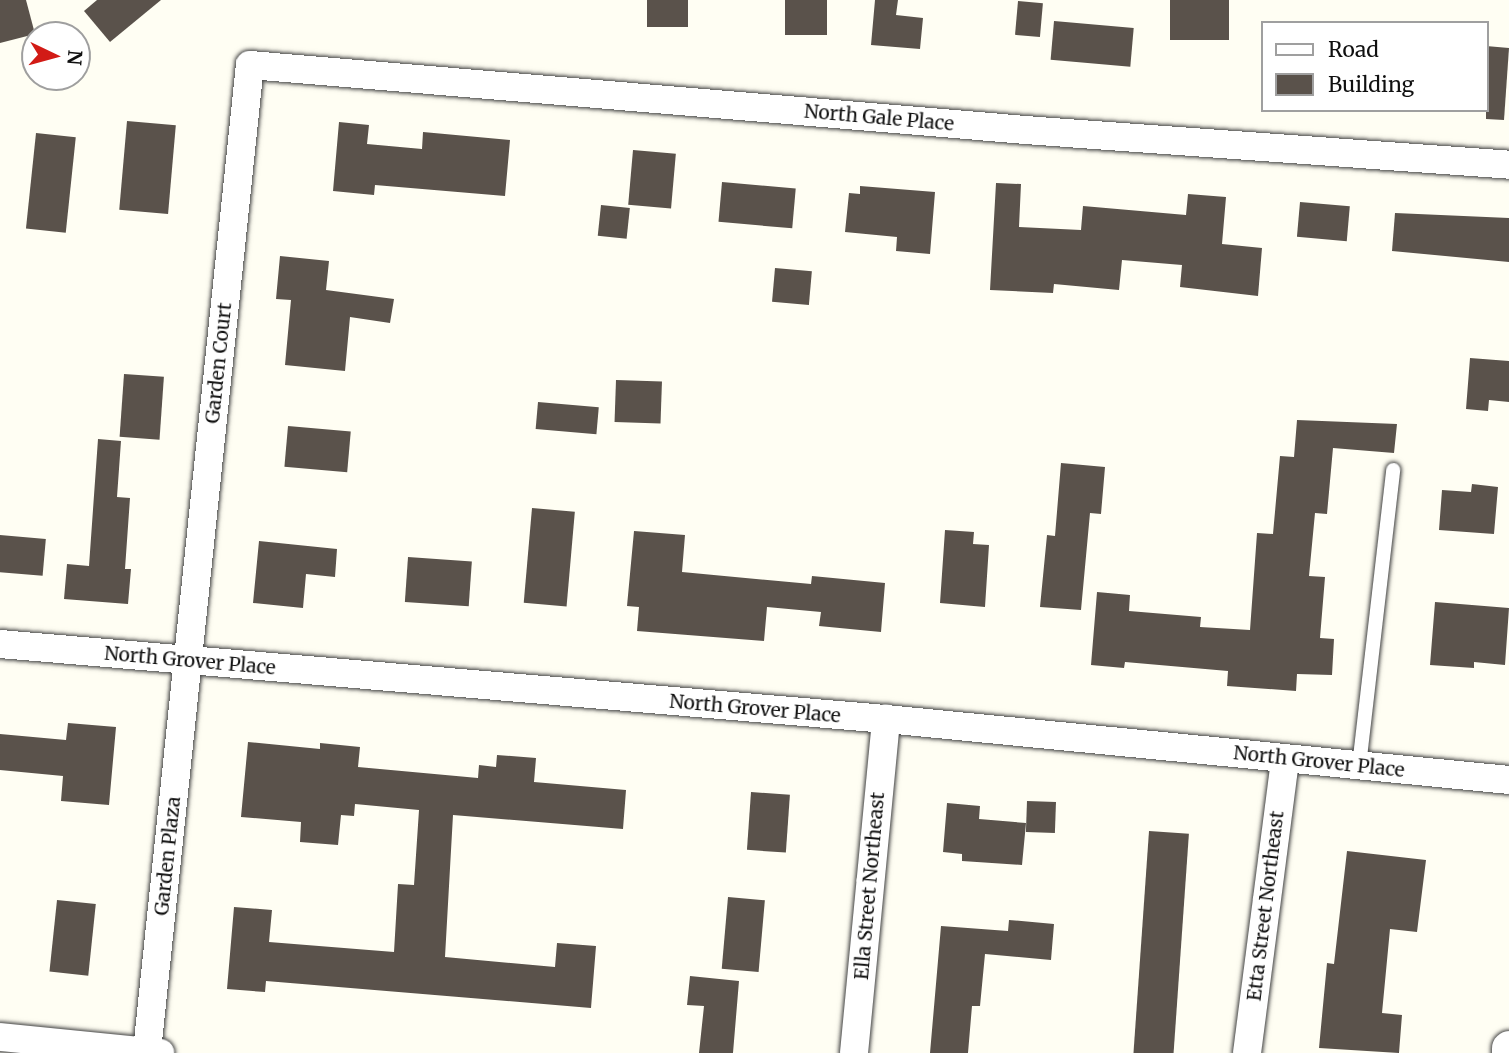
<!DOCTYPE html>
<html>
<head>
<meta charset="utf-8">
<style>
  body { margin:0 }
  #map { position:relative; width:1509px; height:1053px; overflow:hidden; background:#fffef3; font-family:Merriweather,serif }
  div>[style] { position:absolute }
  .building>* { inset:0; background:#5a524b; transform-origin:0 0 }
  .roads { filter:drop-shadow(0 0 2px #434343) drop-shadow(0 0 2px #434343) }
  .service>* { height:14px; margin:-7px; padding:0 7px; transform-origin:7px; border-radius:7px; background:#fff }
  .minor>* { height:28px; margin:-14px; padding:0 14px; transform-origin:14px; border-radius:14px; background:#fff }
  .tertiary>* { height:35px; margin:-17.5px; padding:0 17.5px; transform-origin:17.5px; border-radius:17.5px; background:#fff }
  span { translate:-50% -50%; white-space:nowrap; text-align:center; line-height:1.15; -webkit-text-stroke:7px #fff; paint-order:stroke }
  .street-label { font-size:19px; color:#101010 }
  .legend { position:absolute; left:1261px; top:21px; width:228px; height:91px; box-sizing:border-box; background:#fff; border:2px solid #9f9f9f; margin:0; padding:9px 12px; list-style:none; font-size:21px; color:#101010 }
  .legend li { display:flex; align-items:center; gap:14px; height:35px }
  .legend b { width:35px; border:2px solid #9f9f9f }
  .north { position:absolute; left:21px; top:21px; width:70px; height:70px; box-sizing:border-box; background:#fff; border:2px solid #9f9f9f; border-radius:50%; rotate:95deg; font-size:19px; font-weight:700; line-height:28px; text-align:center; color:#101010 }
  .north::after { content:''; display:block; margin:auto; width:24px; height:32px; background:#d21b16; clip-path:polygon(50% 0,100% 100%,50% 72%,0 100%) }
</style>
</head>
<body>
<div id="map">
  <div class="building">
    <i style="clip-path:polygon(0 0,26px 0,35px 34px,0 43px)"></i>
    <i style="clip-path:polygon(97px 0,161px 0,110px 42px,84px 11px)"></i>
    <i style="left:647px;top:0;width:41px;height:27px"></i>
    <i style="left:785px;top:0;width:42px;height:35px"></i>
    <i style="clip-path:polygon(875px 0,898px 0,896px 15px,923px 18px,920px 49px,871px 45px)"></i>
    <i style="left:1170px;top:0;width:59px;height:40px"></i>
    <i style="left:1018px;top:1px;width:25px;height:34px;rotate:5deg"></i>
    <i style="left:1054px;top:21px;width:80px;height:39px;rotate:5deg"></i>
    <i style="clip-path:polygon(1486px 46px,1509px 48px,1504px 120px,1486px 119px)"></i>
    <i style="left:127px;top:121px;width:49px;height:89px;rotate:5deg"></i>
    <i style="clip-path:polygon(339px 122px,369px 125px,367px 144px,422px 149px,423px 132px,510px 140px,505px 196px,375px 185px,374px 195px,333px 191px)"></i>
    <i style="left:36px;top:133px;width:40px;height:96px;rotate:6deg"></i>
    <i style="left:633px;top:150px;width:43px;height:55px;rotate:5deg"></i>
    <i style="left:722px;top:182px;width:74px;height:40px;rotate:5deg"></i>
    <i style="clip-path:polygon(996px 183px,1021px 184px,1019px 227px,1081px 230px,1083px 206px,1186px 215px,1188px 194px,1226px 197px,1222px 244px,1262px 248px,1258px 296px,1180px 287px,1182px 265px,1122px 260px,1119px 290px,1054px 284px,1053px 293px,990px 290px)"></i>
    <i style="clip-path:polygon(860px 186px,935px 192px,930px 254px,896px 251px,897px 237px,845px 232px,849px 193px,860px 194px)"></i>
    <i style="left:1300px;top:202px;width:50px;height:35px;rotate:5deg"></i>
    <i style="left:601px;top:205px;width:29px;height:31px;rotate:6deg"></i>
    <i style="clip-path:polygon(1395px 213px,1509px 218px,1509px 262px,1392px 251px)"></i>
    <i style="clip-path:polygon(280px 256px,329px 261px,326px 290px,394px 299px,390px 323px,350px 317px,345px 371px,285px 365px,291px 300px,276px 299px)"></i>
    <i style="left:775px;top:268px;width:37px;height:34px;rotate:5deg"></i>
    <i style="clip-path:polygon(1470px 358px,1509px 361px,1509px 402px,1489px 400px,1488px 411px,1466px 409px)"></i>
    <i style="left:124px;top:374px;width:40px;height:63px;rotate:4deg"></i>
    <i style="left:616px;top:380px;width:46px;height:42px;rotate:2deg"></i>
    <i style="left:538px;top:402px;width:61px;height:27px;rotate:5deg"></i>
    <i style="clip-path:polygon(1297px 420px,1397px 424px,1394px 453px,1333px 448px,1327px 514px,1315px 513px,1309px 576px,1325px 577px,1320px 638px,1334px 639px,1332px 675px,1297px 674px,1296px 691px,1227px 686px,1228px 671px,1125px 662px,1124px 668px,1091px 665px,1097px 592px,1130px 595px,1129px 611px,1201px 617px,1200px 627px,1250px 630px,1257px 533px,1273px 534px,1280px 456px,1294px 457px)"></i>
    <i style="left:288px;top:426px;width:63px;height:41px;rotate:5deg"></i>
    <i style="clip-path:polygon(98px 439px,121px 441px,117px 497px,130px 498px,125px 569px,131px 569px,128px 604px,64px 599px,67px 564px,89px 566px)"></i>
    <i style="clip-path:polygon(1061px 463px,1105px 467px,1101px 514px,1090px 513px,1081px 610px,1040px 607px,1047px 535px,1055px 536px)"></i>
    <i style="clip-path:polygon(1472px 484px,1498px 487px,1494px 534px,1439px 530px,1442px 490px,1471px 492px)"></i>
    <i style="left:532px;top:508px;width:43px;height:95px;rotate:5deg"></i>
    <i style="clip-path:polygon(945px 530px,974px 532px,973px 544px,989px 545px,985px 607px,940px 603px)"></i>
    <i style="clip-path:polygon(634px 531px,685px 535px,682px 572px,811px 584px,812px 576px,885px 583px,881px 632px,819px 626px,821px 612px,767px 607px,764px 641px,637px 631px,639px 607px,627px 606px)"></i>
    <i style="left:0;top:535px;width:46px;height:37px;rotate:5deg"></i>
    <i style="clip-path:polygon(259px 541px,337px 549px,335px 577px,306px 574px,303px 608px,253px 603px)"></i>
    <i style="left:408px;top:557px;width:64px;height:45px;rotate:4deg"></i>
    <i style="clip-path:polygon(1435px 602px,1509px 608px,1505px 665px,1474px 662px,1474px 668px,1430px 665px)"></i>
    <i style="clip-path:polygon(68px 723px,116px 727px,109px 805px,61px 801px,63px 776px,0 770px,0 734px,66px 740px)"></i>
    <i style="clip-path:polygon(248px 742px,320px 749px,320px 743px,360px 747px,358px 767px,478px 778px,479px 765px,496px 767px,497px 755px,536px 758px,534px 782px,626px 790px,623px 829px,453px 815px,445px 957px,555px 967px,557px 943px,596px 946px,591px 1008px,266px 981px,265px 992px,227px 989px,234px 907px,272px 910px,269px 942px,394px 952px,398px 884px,414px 885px,419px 810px,355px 804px,354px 816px,341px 815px,338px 845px,300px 842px,301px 822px,241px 817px)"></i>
    <i style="left:751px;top:792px;width:39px;height:58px;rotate:4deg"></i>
    <i style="left:1027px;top:801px;width:29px;height:31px;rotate:2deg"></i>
    <i style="clip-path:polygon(947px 803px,980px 806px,979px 819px,1026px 823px,1022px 865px,962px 861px,962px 854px,943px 852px)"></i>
    <i style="left:1149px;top:831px;width:40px;height:223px;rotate:4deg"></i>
    <i style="clip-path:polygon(1347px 851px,1426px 860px,1417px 932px,1390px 929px,1382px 1013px,1402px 1015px,1399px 1053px,1319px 1048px,1327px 963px,1334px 964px)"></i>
    <i style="left:728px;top:897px;width:37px;height:72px;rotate:5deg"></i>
    <i style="left:57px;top:900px;width:39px;height:72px;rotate:6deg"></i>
    <i style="clip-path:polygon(1009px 920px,1054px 924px,1051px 960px,985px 954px,980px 1006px,972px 1006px,968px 1053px,930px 1053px,941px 926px,1008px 931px)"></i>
    <i style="clip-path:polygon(690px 976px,739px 981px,733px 1053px,699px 1053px,704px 1006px,687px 1005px)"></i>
  </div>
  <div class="roads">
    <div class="service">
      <i style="left:1359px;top:766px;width:298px;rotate:-83.4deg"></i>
    </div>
    <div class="minor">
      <i style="left:0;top:644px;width:889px;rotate:4.84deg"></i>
      <i style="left:886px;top:719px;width:626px;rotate:5.59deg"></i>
      <i style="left:0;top:1037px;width:161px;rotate:5.7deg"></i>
      <i style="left:147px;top:1051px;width:991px;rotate:-84.04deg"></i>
      <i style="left:250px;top:65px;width:778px;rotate:4.79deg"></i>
      <i style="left:1025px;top:130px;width:485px;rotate:4.1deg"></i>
      <i style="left:854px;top:1053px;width:336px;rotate:-84.5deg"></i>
      <i style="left:1247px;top:1053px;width:296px;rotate:-82.6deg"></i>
    </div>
    <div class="tertiary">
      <i style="left:1509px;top:1053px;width:5px;rotate:-90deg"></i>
    </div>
  </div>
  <div class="street-label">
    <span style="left:879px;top:118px;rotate:5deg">North Gale Place</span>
    <span style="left:219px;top:363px;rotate:-84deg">Garden Court</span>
    <span style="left:190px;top:661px;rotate:5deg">North Grover Place</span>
    <span style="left:755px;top:709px;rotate:5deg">North Grover Place</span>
    <span style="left:1319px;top:762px;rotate:6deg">North Grover Place</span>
    <span style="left:168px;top:856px;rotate:-84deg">Garden Plaza</span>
    <span style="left:870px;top:886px;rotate:-85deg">Ella Street Northeast</span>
    <span style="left:1266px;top:906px;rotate:-83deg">Etta Street Northeast</span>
  </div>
  <ul class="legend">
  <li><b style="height:9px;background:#fff"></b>Road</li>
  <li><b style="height:19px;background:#5a524b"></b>Building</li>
  </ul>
  <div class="north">N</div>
</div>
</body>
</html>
